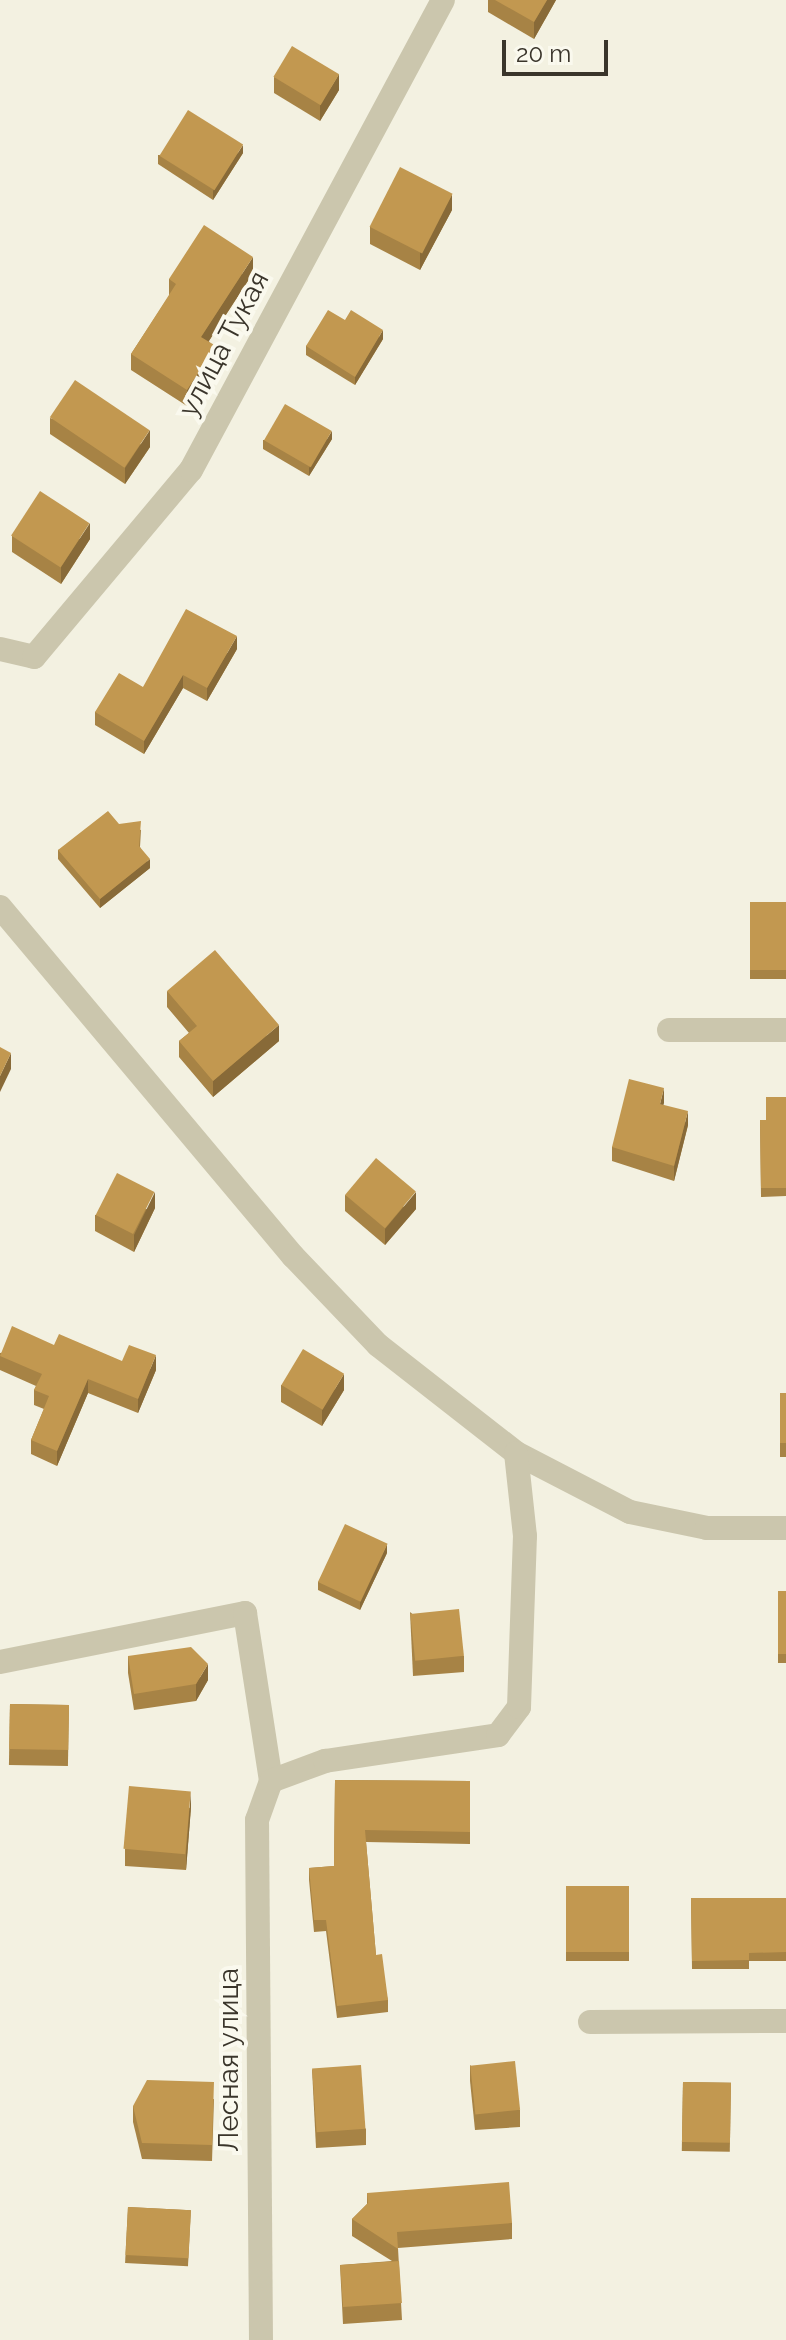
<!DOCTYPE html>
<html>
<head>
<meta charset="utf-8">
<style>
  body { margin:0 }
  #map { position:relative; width:786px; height:2340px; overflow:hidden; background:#f3f1e1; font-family:Raleway,sans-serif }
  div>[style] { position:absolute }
  .minor>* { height:24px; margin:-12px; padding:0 12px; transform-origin:12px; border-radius:12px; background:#cbc6ad }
  .wall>* { inset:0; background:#a78345; transform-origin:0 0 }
  .shaded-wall>* { inset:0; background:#886a38 }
  .building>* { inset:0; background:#c29850; transform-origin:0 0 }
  span { translate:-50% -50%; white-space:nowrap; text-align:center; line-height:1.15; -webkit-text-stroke:8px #faf9ee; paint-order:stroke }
  .street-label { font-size:28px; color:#3a352b }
  .scale { position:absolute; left:502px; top:40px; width:106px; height:36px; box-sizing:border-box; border:4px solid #3a352b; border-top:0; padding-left:10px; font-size:24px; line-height:28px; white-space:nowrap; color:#3a352b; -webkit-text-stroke:6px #faf9ee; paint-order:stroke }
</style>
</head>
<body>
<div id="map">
  <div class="minor">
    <i style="left:0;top:649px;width:35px;rotate:13deg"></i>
    <i style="left:34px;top:657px;width:244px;rotate:-50deg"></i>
    <i style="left:191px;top:470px;width:533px;rotate:-61.8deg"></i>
    <i style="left:0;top:907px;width:456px;rotate:50deg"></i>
    <i style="left:293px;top:1256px;width:123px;rotate:46.3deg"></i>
    <i style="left:378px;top:1345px;width:175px;rotate:38deg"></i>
    <i style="left:516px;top:1453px;width:128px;rotate:27.4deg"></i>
    <i style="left:630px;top:1512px;width:79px;rotate:11.7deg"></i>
    <i style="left:707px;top:1528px;width:79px"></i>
    <i style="left:669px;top:1030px;width:117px"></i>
    <i style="left:0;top:1662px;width:250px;rotate:-11.3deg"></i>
    <i style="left:245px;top:1613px;width:170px;rotate:81.2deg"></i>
    <i style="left:271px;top:1781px;width:41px;rotate:109.7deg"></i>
    <i style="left:257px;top:1820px;width:520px;rotate:89.56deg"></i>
    <i style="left:271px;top:1781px;width:58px;rotate:-20.3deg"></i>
    <i style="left:325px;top:1761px;width:175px;rotate:-8.5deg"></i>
    <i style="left:498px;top:1735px;width:35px;rotate:-53deg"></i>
    <i style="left:519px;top:1707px;width:171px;rotate:-88deg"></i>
    <i style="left:525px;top:1536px;width:83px;rotate:-96.2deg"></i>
    <i style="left:590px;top:2022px;width:196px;rotate:-0.3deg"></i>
  </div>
  <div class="wall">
    <i style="clip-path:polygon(488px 0,556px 0,534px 39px,488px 12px)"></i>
    <i style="clip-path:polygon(274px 77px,339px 90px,320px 121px,274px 93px)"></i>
    <i style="clip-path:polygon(243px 153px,213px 200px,158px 164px,158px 155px)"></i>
    <i style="clip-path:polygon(452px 210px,420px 270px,370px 244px,370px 227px)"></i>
    <i style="clip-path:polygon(253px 273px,209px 341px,216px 362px,187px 406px,131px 370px,131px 354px,169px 296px,169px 279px)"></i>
    <i style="clip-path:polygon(345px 320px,383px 339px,355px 385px,306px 355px,306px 346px)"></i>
    <i style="clip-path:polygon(50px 418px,150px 447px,125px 484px,50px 434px)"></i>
    <i style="clip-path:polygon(332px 439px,309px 476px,263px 449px,263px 440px)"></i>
    <i style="clip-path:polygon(12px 536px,90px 539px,61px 584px,12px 552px)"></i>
    <i style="clip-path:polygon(237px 649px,207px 701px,183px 688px,144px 754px,95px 725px,95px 712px,143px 687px)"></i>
    <i style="clip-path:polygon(119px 824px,141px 830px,140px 847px,150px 868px,100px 908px,58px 859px,58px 850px)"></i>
    <i style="left:750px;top:902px;width:36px;height:77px"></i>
    <i style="clip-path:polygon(167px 991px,279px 1041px,213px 1097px,179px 1057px,179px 1041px,189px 1033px,167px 1007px)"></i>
    <i style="clip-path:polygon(786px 1097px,786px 1196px,761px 1197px,760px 1120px,766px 1120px)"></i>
    <i style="clip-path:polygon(663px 1105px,688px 1125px,674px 1181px,612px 1161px,612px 1147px)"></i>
    <i style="clip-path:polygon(345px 1195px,416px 1209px,385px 1245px,345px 1211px)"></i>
    <i style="clip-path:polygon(155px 1208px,134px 1252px,95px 1231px,95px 1215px)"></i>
    <i style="clip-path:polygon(54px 1345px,156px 1370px,138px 1413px,88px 1393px,57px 1466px,31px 1454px,31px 1440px,44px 1409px,34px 1405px,34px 1390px,36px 1386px,0 1370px,0 1353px)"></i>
    <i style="clip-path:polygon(281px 1385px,344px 1390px,322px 1426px,281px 1402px)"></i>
    <i style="left:786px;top:1393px;width:64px;height:6px;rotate:90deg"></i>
    <i style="clip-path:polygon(387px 1553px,360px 1610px,318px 1590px,318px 1582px)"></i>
    <i style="left:778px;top:1591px;width:8px;height:72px"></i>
    <i style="clip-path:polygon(410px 1612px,464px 1656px,464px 1672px,413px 1676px)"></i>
    <i style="clip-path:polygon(128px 1656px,208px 1680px,196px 1701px,134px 1710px,128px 1673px)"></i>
    <i style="left:10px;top:1704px;width:59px;height:61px;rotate:1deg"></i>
    <i style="clip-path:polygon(335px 1780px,470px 1781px,470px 1844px,366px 1842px,376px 1955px,388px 2000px,388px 2012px,337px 2018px,326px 1931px,314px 1932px,309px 1880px,309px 1868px,334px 1866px)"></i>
    <i style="clip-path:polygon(191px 1807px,186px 1870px,125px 1866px,125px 1849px)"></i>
    <i style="left:566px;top:1886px;width:63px;height:75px"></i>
    <i style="clip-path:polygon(691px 1898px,786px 1898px,786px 1961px,749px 1961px,749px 1969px,692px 1969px)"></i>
    <i style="clip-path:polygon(470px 2065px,520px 2110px,520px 2127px,475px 2130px,470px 2081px)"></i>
    <i style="clip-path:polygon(312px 2069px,366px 2129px,366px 2145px,316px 2148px)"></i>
    <i style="left:683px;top:2082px;width:48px;height:69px;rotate:1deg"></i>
    <i style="clip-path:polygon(214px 2099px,212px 2161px,142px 2159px,133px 2122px,133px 2106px)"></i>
    <i style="clip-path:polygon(367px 2193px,512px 2223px,512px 2239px,398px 2248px,402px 2320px,343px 2324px,340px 2265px,392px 2261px,352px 2236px,352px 2219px,367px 2204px)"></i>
    <i style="left:128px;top:2207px;width:63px;height:56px;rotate:3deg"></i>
  </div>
  <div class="shaded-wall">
    <i style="clip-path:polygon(547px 0,556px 0,534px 39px,534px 22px)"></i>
    <i style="clip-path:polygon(339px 74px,339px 90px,320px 121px,320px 105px)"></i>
    <i style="clip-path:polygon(243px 145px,243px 153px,213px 200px,213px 191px)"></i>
    <i style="clip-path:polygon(452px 194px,452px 210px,420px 270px,420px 253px)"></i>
    <i style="clip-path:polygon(253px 257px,253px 273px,201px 353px,201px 337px)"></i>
    <i style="clip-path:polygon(383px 330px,383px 339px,355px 385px,355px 377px)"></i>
    <i style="clip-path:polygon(216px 346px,216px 362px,187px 406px,187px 390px)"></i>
    <i style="clip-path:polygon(150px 430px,150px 447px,125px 484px,125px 468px)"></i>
    <i style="clip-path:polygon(332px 431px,332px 439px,309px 476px,309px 468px)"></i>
    <i style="clip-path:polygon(90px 523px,90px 539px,61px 584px,61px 567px)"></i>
    <i style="clip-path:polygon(237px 636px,237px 649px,207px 701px,207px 688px)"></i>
    <i style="clip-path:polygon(183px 675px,183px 688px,144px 754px,144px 741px)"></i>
    <i style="clip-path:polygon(150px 859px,150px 868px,100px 908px,100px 899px)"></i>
    <i style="clip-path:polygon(279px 1025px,279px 1041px,213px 1097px,213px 1081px)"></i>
    <i style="clip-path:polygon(11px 1053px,11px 1069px,0 1092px,0 1076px)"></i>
    <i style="clip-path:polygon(664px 1088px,664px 1103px,660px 1118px,660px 1104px)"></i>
    <i style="clip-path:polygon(688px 1111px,688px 1125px,674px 1181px,674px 1166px)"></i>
    <i style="clip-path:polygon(155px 1192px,155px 1208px,134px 1252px,134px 1235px)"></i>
    <i style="clip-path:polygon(416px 1192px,416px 1209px,385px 1245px,385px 1229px)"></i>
    <i style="clip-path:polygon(156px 1355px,156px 1370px,138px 1413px,138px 1399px)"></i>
    <i style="clip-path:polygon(344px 1374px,344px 1390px,322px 1426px,322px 1410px)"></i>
    <i style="clip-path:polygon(88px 1379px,88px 1393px,57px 1466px,57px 1451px)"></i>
    <i style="clip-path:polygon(387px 1544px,387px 1553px,360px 1610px,360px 1601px)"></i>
    <i style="clip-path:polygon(208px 1664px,208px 1680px,196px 1701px,196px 1684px)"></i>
    <i style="clip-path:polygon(191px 1791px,191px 1807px,186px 1870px,186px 1854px)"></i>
  </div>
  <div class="building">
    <i style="clip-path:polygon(495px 0,547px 0,534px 22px)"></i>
    <i style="left:292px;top:46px;width:55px;height:36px;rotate:31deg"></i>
    <i style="left:188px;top:110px;width:65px;height:54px;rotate:32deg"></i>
    <i style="left:400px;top:167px;width:59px;height:67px;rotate:27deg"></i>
    <i style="clip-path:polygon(204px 225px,253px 257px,201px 337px,216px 346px,187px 390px,131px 354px,176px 284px,169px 279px)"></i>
    <i style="clip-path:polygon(328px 310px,345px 320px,351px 310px,383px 330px,355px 377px,306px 346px)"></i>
    <i style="left:75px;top:380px;width:90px;height:45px;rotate:34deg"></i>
    <i style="left:285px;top:404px;width:54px;height:42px;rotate:30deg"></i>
    <i style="left:40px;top:491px;width:59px;height:53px;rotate:33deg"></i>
    <i style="clip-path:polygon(186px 609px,237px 636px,207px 688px,183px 675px,144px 741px,95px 712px,119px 673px,143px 687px)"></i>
    <i style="clip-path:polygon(108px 811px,119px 824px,141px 821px,139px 846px,150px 859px,100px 899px,58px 850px)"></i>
    <i style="left:750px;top:902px;width:36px;height:68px"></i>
    <i style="clip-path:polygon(215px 950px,279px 1025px,213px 1081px,179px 1041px,197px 1026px,167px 991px)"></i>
    <i style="clip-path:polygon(0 1047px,11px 1053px,0 1076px)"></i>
    <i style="clip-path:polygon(629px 1079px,664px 1088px,660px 1104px,688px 1111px,674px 1166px,612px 1147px)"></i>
    <i style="clip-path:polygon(766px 1097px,786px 1097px,786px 1188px,761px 1188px,760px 1120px,766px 1120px)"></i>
    <i style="left:376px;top:1158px;width:52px;height:48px;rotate:40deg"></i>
    <i style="left:117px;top:1173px;width:42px;height:47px;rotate:27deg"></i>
    <i style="clip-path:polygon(12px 1326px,54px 1345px,59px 1334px,122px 1361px,129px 1345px,156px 1355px,138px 1399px,88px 1379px,57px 1451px,31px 1440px,49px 1396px,34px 1390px,42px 1374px,0 1356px)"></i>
    <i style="left:303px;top:1349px;width:48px;height:42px;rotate:31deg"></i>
    <i style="left:786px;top:1393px;width:50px;height:6px;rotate:90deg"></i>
    <i style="left:345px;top:1524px;width:47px;height:64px;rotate:25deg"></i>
    <i style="left:778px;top:1591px;width:8px;height:63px"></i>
    <i style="left:459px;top:1609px;width:47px;height:49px;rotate:84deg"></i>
    <i style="clip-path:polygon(191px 1647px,208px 1664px,196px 1684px,134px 1694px,128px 1656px)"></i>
    <i style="left:10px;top:1704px;width:59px;height:45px;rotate:1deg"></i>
    <i style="clip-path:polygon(335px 1780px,470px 1781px,470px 1832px,365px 1830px,376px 1955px,382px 1954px,388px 2000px,337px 2006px,326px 1920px,314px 1920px,309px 1868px,334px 1866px)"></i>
    <i style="left:129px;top:1786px;width:62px;height:63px;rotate:5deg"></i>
    <i style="left:566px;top:1886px;width:63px;height:66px"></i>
    <i style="clip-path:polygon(691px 1898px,786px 1898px,786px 1952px,749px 1953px,749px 1960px,692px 1961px)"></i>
    <i style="left:515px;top:2061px;width:49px;height:45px;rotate:84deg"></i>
    <i style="left:361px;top:2065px;width:64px;height:49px;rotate:86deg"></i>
    <i style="clip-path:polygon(147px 2080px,214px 2082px,212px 2145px,142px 2143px,133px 2106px)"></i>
    <i style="left:683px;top:2082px;width:48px;height:60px;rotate:1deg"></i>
    <i style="clip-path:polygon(509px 2182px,512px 2223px,397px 2232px,398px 2249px,352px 2219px,368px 2203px,367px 2193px)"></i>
    <i style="left:128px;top:2207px;width:63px;height:48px;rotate:3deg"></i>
    <i style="left:399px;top:2261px;width:42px;height:59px;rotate:86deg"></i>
  </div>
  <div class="street-label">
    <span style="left:224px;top:344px;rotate:-62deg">улица Тукая</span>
    <span style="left:229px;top:2060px;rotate:-90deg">Лесная улица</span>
  </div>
  <div class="scale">20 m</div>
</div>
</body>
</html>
